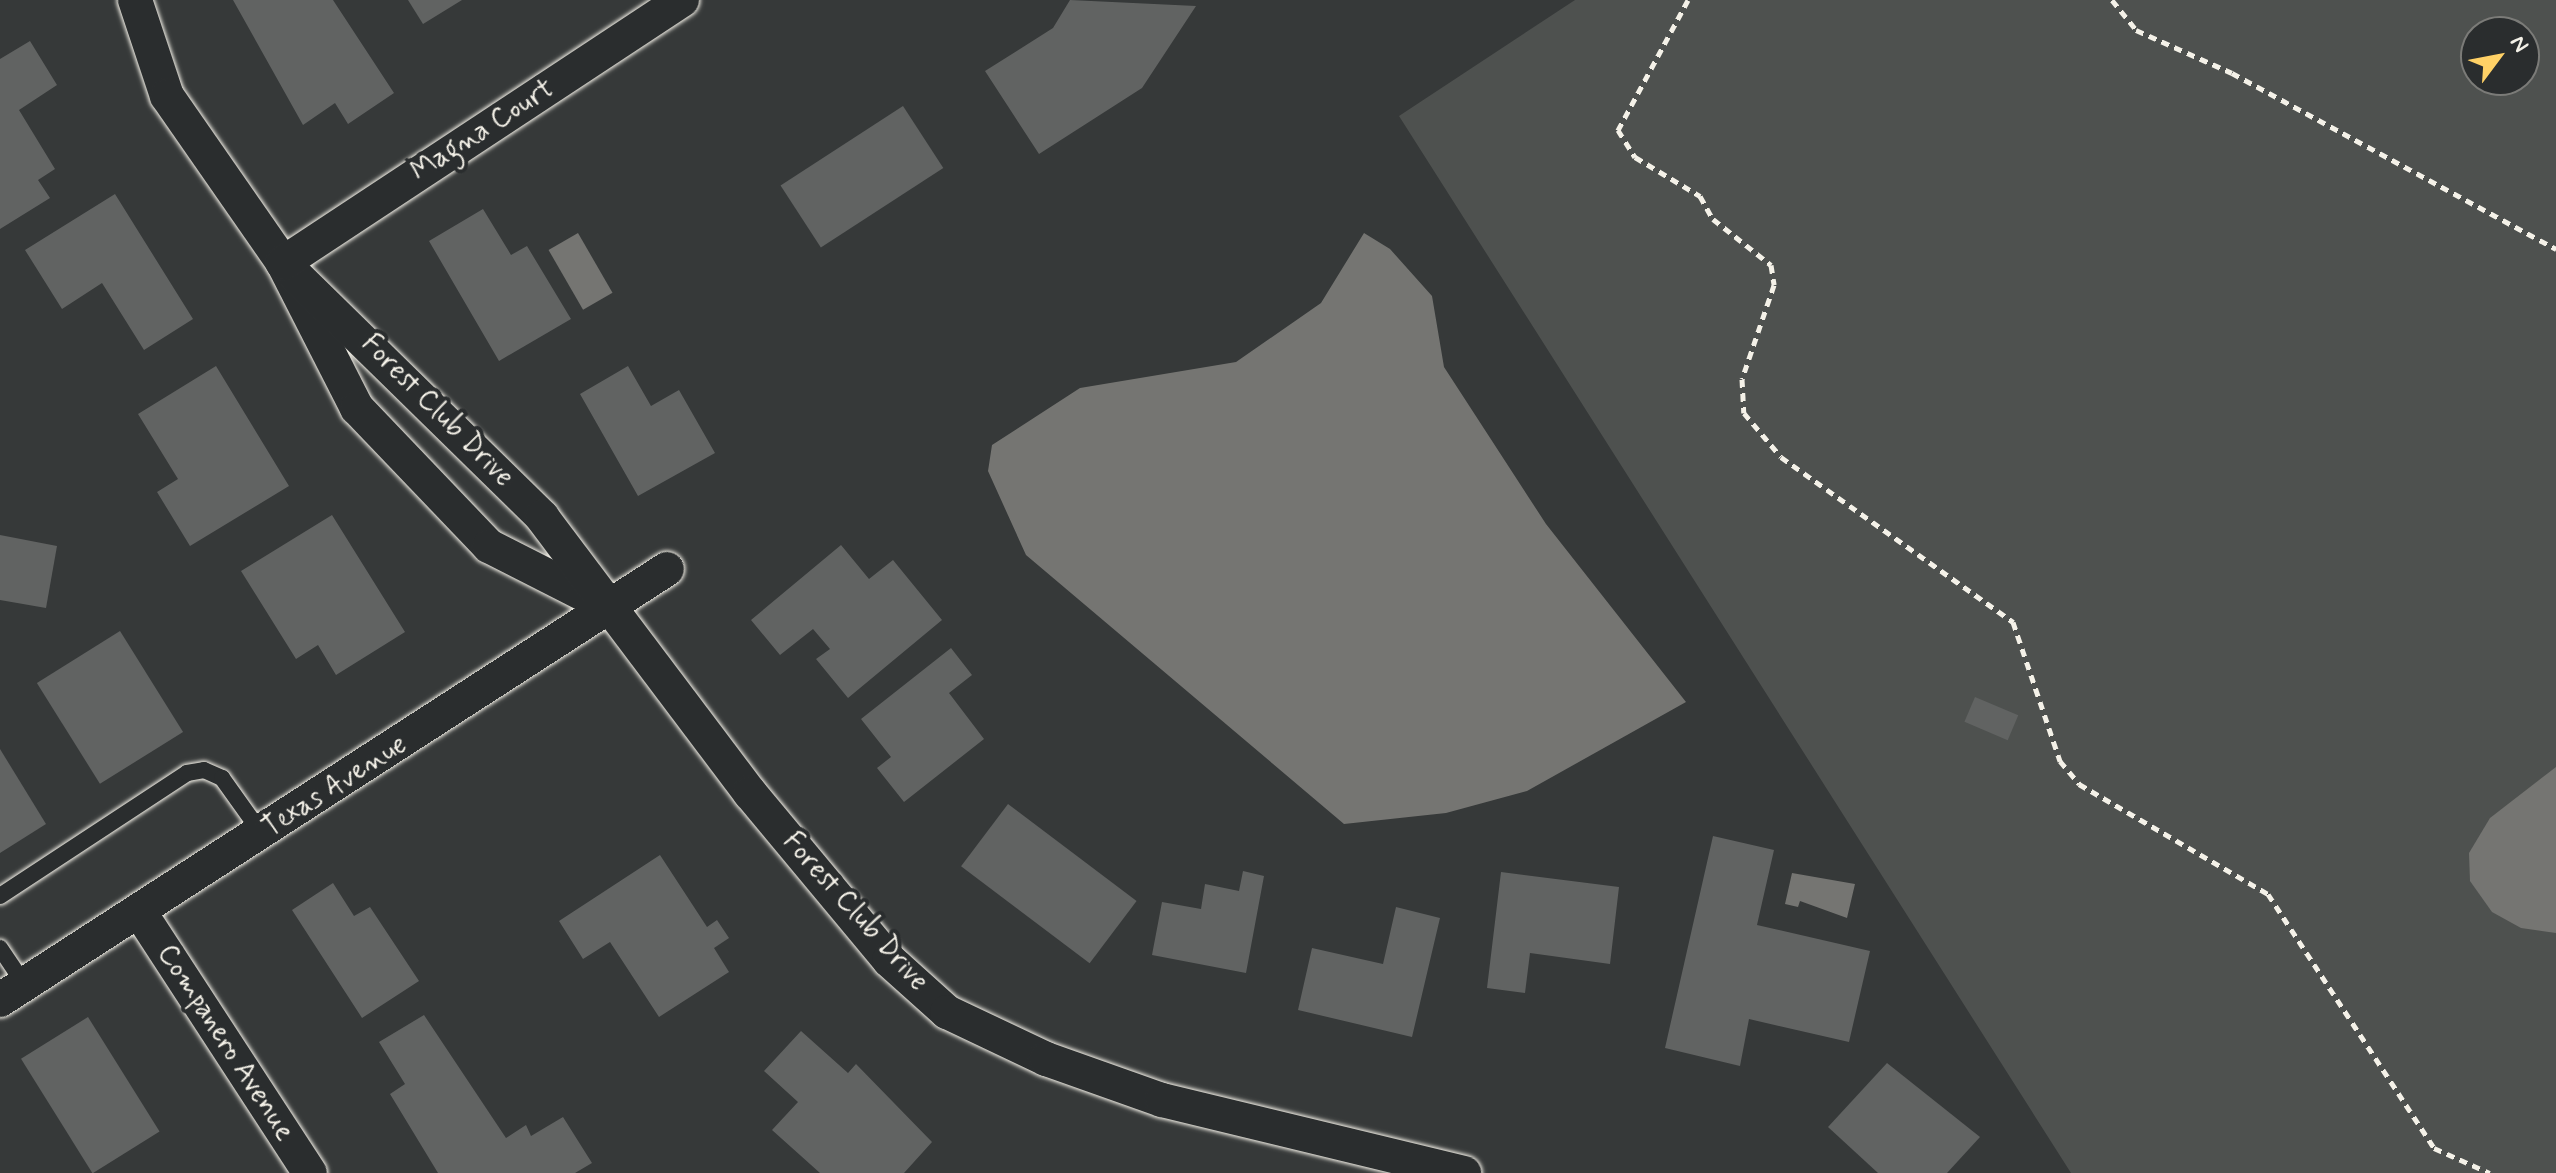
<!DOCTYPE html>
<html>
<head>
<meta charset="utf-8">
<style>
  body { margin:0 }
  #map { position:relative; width:2556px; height:1173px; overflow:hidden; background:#363939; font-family:Mynerve,sans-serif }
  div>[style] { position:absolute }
  .green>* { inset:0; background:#4e514f }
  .water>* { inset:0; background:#757572; transform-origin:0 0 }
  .building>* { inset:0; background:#616362; transform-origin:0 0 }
  .path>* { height:5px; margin-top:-2.5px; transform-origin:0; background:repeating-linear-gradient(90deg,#f4f1e8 0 8px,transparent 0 14px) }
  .roads { filter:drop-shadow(0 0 2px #f4f1e8) drop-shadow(0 0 2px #f4f1e8) }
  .lane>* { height:16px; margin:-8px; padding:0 8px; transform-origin:8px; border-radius:8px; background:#2a2d2e }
  .street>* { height:34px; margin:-17px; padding:0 17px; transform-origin:17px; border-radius:17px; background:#2a2d2e }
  span { translate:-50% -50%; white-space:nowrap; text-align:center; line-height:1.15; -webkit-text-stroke:8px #2a2d2e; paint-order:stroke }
  .street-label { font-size:28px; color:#f4f1e8 }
  .north { position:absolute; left:2460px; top:16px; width:80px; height:80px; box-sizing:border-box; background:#2a2d2e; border:2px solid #7b7b78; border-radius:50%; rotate:58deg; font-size:22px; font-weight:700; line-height:32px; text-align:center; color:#f4f1e8 }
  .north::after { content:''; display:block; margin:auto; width:28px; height:36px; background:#ffd166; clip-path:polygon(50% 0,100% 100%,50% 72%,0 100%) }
</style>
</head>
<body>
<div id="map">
  <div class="green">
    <i style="clip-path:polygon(evenodd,1575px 0,2556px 0,2556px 1173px,2071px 1173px,1399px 116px,1575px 0,2476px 32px,2524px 32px,2524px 80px,2476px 80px,2476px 32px)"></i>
  </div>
  <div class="water">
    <i style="left:578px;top:233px;width:69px;height:34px;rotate:60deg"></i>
    <i style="clip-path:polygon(1364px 233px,1390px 249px,1432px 296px,1444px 367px,1546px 524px,1686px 702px,1527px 791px,1446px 813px,1344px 824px,1026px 555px,988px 471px,992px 445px,1080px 388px,1236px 362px,1321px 303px)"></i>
    <i style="clip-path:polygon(2556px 767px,2556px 933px,2521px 928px,2492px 912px,2470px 881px,2469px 853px,2490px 818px)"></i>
    <i style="clip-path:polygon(1792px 873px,1855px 884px,1847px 918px,1800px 901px,1798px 907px,1785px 904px)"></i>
  </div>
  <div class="building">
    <i style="clip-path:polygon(233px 0,333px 0,394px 93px,348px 124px,335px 103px,303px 125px)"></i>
    <i style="clip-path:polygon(408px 0,462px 0,423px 24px)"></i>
    <i style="clip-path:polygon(1070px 0,1196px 6px,1142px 88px,1039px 154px,985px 71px,1053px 28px)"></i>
    <i style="clip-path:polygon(30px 41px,57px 85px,19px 110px,55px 169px,38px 180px,50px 198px,0 229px,0 59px)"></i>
    <i style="left:903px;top:106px;width:74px;height:146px;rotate:57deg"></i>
    <i style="clip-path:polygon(115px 194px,193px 319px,144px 350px,102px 283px,62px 309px,25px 250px)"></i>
    <i style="clip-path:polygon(483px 209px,511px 255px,527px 246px,571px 319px,499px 361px,429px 241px)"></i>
    <i style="clip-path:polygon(216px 366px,289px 486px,190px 546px,157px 492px,178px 479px,138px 414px)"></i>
    <i style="clip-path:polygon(628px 366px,651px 406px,679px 390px,715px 453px,638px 496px,580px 394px)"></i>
    <i style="clip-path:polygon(332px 515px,405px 632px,336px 675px,318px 645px,296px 659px,241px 571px)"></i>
    <i style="clip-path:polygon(0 535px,57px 546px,46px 608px,0 600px)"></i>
    <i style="clip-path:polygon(841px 545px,869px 579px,893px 560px,942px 620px,848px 698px,816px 659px,830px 649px,813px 629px,780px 655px,751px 620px)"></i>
    <i style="left:120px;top:631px;width:119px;height:98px;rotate:58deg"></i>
    <i style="clip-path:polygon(951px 648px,972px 675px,949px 693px,984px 739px,904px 802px,877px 768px,891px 757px,861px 719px)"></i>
    <i style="left:1975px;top:697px;width:47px;height:27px;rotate:23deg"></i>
    <i style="clip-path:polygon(0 749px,46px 824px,0 853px)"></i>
    <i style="left:1008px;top:804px;width:161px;height:78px;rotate:37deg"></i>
    <i style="clip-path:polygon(1713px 836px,1774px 850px,1757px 925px,1870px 951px,1849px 1042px,1749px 1019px,1740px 1066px,1665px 1048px)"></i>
    <i style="clip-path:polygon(660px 855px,707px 927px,717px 920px,729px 938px,714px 948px,729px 972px,659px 1017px,610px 942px,583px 959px,559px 921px)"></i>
    <i style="clip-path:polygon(1243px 871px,1264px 876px,1246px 973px,1152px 955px,1162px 902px,1201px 909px,1205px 884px,1239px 891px)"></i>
    <i style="clip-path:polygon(1501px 872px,1619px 887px,1610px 964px,1530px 953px,1525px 993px,1487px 988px)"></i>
    <i style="clip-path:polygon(333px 883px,354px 916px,370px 907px,419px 981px,362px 1018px,292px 910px)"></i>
    <i style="clip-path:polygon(1396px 907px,1440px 918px,1412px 1037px,1298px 1010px,1312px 948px,1383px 964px)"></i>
    <i style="clip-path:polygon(424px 1015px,506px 1138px,526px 1125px,531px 1136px,563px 1117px,592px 1163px,575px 1173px,438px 1173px,390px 1094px,405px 1084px,379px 1042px)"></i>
    <i style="left:88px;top:1017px;width:135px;height:79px;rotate:58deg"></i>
    <i style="clip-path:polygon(801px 1031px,848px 1073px,856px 1064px,932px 1142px,904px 1173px,820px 1173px,772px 1130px,798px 1102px,764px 1071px)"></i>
    <i style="clip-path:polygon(1887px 1063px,1980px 1137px,1947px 1173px,1878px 1173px,1828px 1127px)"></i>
  </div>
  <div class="path">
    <i style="left:1688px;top:0;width:148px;rotate:118.3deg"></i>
    <i style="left:1618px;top:130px;width:32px;rotate:58deg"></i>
    <i style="left:1635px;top:157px;width:76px;rotate:31deg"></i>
    <i style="left:1700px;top:196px;width:26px;rotate:61deg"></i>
    <i style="left:1713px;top:219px;width:74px;rotate:38.4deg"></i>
    <i style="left:1771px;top:265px;width:20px;rotate:81deg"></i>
    <i style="left:1774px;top:285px;width:99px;rotate:108.8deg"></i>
    <i style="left:1742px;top:379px;width:34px;rotate:87deg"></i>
    <i style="left:1744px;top:413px;width:57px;rotate:49.9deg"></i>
    <i style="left:1781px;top:457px;width:285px;rotate:35.4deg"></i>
    <i style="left:2013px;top:622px;width:147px;rotate:71.3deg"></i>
    <i style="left:2060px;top:761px;width:30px;rotate:50deg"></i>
    <i style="left:2079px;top:784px;width:219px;rotate:30.2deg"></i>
    <i style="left:2268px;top:894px;width:303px;rotate:56.8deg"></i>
    <i style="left:2434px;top:1148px;width:61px;rotate:24.1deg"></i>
    <i style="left:2112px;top:0;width:38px;rotate:51deg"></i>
    <i style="left:2136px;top:30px;width:105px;rotate:24.1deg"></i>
    <i style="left:2232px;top:73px;width:369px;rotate:28.5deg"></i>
  </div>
  <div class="roads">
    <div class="lane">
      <i style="left:0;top:896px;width:224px;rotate:-33.3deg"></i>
      <i style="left:187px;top:773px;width:17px;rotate:-10deg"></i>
      <i style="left:204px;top:770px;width:20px;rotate:24deg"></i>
      <i style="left:222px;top:778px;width:69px;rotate:54.5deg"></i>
      <i style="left:0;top:948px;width:45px;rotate:56deg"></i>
    </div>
    <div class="street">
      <i style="left:135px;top:0;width:101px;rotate:71.6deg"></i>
      <i style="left:167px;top:96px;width:203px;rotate:55.2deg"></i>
      <i style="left:283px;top:263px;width:163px;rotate:63deg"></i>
      <i style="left:357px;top:408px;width:191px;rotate:46.3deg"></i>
      <i style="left:489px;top:546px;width:126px;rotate:27deg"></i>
      <i style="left:283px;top:263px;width:363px;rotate:44.4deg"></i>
      <i style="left:542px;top:517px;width:346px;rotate:53deg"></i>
      <i style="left:750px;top:793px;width:217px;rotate:50.2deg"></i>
      <i style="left:889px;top:960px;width:78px;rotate:41.9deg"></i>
      <i style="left:947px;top:1012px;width:110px;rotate:25.4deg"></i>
      <i style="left:1046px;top:1059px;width:123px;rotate:19.5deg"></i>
      <i style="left:1162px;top:1100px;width:311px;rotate:13.6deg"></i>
      <i style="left:283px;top:263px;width:478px;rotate:-33.4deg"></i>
      <i style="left:141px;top:914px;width:309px;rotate:56.9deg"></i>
      <i style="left:0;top:1000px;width:794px;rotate:-32.87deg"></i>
    </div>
  </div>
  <div class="street-label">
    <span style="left:483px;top:131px;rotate:-33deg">Magna Court</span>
    <span style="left:437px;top:411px;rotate:45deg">Forest Club Drive</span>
    <span style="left:335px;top:787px;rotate:-33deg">Texas Avenue</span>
    <span style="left:855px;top:912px;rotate:48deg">Forest Club Drive</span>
    <span style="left:225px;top:1043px;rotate:57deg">Companero Avenue</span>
  </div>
  <div class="north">N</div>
</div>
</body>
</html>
